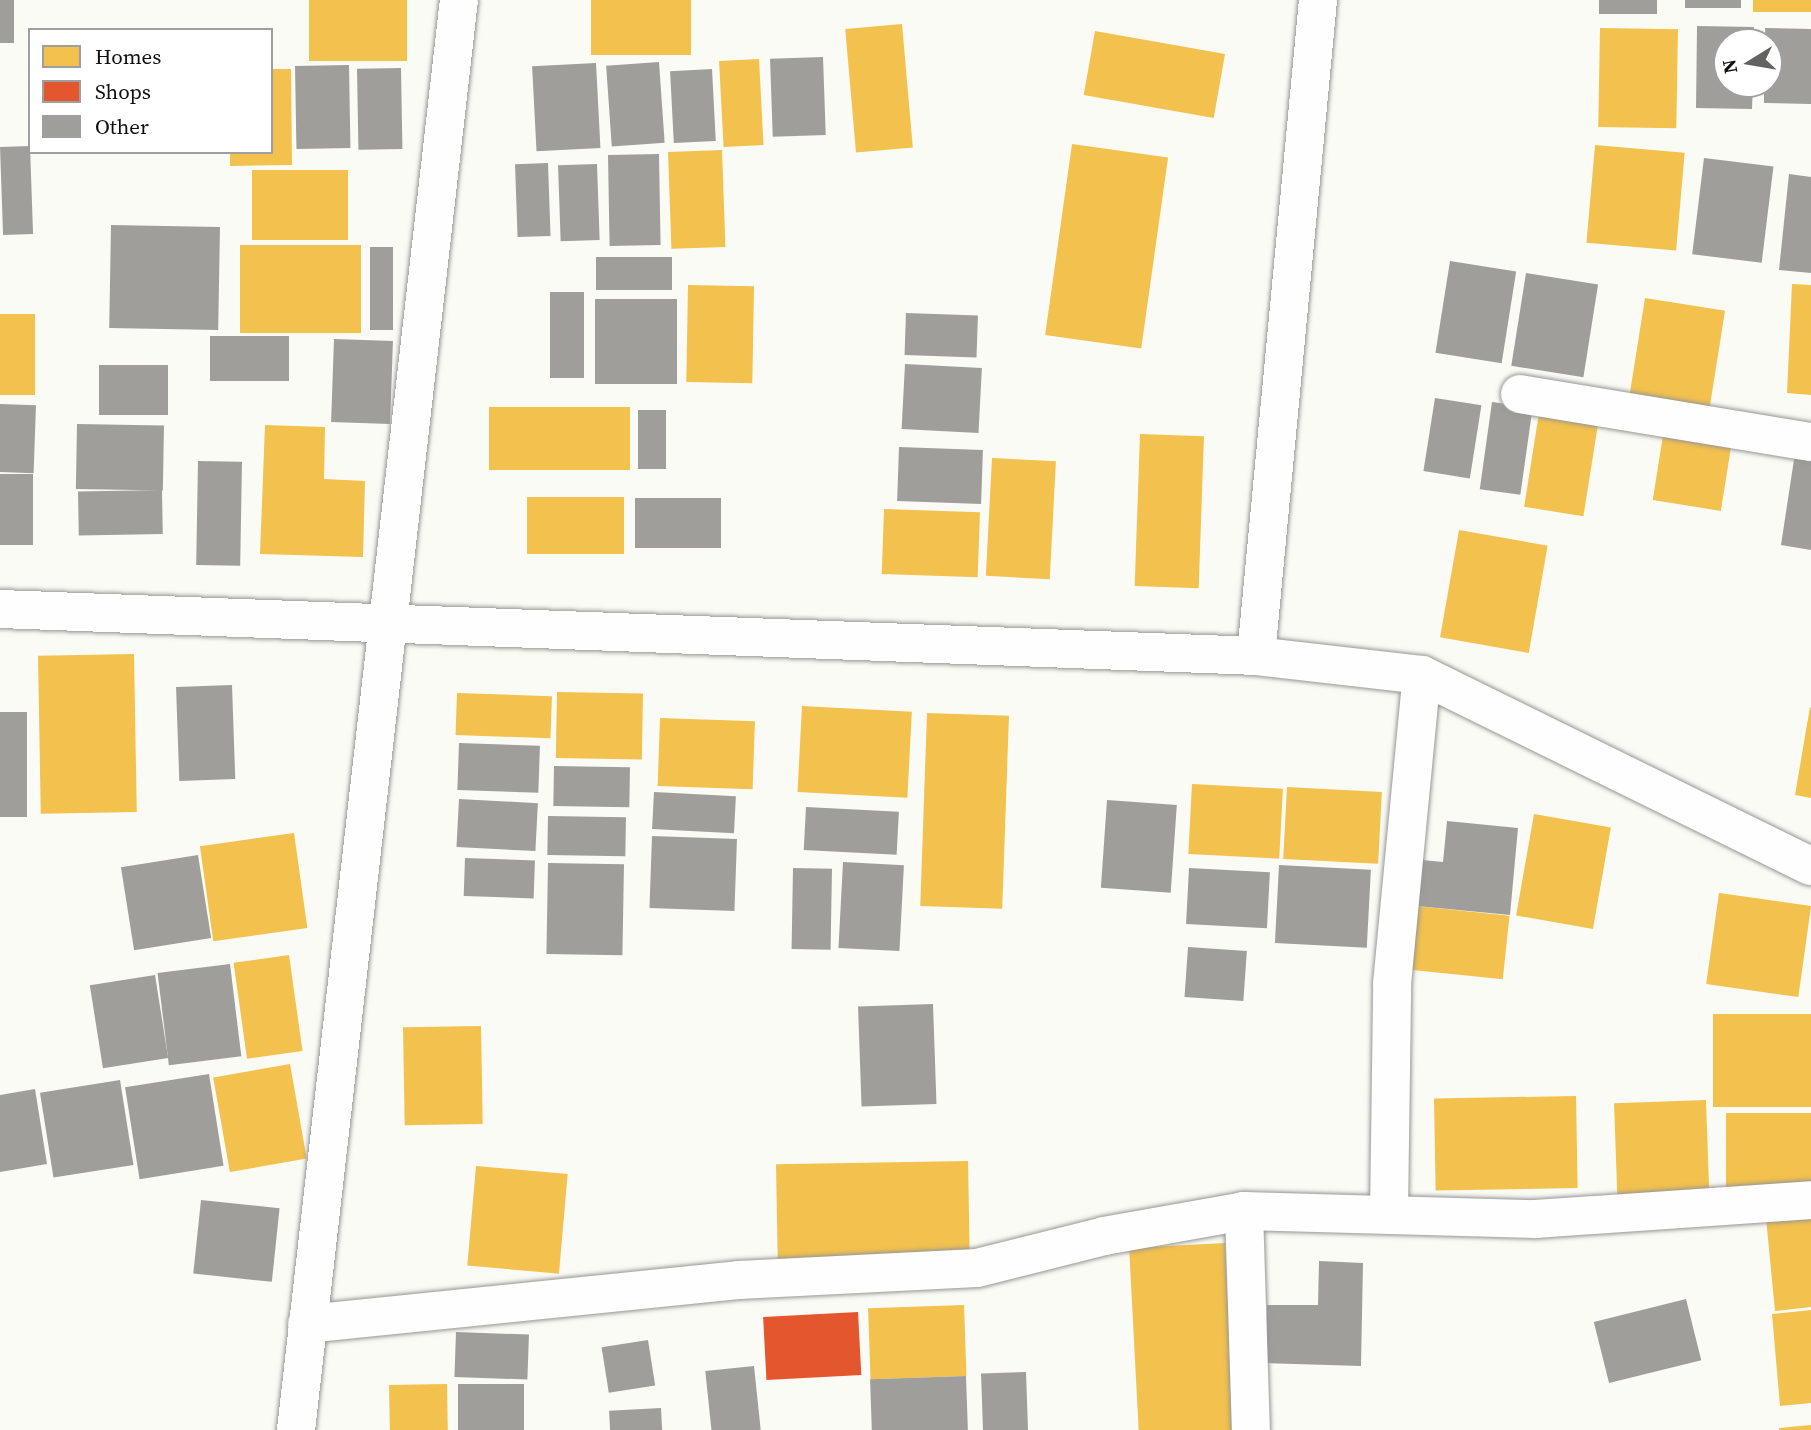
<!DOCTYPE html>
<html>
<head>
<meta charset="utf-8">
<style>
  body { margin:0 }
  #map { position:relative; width:1811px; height:1430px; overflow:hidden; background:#fbfbf6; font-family:"Source Serif 4",serif }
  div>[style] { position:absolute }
  .homes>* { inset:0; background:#f2c14e; transform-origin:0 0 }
  .shops>* { inset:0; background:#e4572e; transform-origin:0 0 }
  .building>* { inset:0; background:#9f9e9b; transform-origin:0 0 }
  .roads { filter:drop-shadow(0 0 2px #969694) drop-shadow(0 0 2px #969694) }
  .street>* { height:38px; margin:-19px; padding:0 19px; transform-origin:19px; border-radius:19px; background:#fefefe }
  span { translate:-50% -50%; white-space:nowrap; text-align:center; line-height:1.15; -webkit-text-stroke:7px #fff; paint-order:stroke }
  .legend { position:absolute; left:28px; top:28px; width:245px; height:126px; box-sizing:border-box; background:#fff; border:2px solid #9f9f9f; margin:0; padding:9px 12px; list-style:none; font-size:21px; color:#101010 }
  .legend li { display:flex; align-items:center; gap:14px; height:35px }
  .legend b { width:35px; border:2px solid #9f9f9f }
  .north { position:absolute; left:1713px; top:28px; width:70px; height:70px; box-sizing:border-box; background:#fff; border:2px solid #9f9f9f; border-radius:50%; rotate:259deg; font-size:19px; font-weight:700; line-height:28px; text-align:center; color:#101010 }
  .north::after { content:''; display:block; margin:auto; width:24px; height:32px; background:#626260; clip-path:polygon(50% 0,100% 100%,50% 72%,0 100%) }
</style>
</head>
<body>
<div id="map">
  <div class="homes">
    <i style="left:309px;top:0;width:98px;height:61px"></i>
    <i style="left:591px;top:0;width:100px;height:55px"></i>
    <i style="left:1753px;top:0;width:58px;height:12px"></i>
    <i style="left:902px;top:24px;width:124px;height:57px;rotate:85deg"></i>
    <i style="left:1600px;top:28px;width:78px;height:99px;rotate:1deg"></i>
    <i style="left:1095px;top:31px;width:132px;height:65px;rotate:10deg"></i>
    <i style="left:759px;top:59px;width:86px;height:40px;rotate:87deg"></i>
    <i style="clip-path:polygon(271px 69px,291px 69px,292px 165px,230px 166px,230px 152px,271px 152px)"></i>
    <i style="left:1072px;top:144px;width:97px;height:193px;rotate:8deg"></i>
    <i style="left:1595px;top:145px;width:90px;height:98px;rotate:5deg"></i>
    <i style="left:722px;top:150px;width:97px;height:54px;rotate:88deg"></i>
    <i style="left:252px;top:170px;width:96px;height:70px"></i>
    <i style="left:240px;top:245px;width:121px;height:88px"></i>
    <i style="clip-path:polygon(1792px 284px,1811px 285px,1811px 395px,1787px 393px)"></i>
    <i style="left:688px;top:285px;width:66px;height:97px;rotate:1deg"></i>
    <i style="left:1645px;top:298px;width:81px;height:98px;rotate:9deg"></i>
    <i style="left:0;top:314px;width:35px;height:81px"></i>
    <i style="left:489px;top:407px;width:141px;height:63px"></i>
    <i style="left:1539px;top:413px;width:60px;height:95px;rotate:9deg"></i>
    <i style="clip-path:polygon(265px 425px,325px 427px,324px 479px,365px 481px,363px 557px,260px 554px)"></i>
    <i style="left:1664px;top:429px;width:69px;height:72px;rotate:9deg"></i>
    <i style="left:1140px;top:434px;width:64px;height:152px;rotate:2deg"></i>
    <i style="left:992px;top:458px;width:64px;height:118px;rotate:3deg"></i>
    <i style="left:527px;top:497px;width:97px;height:57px"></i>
    <i style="left:884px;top:509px;width:96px;height:65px;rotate:2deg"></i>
    <i style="left:1459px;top:530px;width:90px;height:109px;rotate:10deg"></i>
    <i style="left:134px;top:654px;width:158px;height:96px;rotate:89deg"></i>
    <i style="left:557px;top:692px;width:86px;height:66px;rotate:1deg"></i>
    <i style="left:457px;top:693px;width:95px;height:42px;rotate:2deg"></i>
    <i style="left:802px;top:706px;width:110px;height:86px;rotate:3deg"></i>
    <i style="clip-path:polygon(1810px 707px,1811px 708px,1811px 798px,1795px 795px)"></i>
    <i style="left:927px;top:713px;width:82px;height:193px;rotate:2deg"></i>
    <i style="left:660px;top:718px;width:95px;height:68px;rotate:2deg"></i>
    <i style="left:1192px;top:784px;width:91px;height:70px;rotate:3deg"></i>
    <i style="left:1287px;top:787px;width:95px;height:72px;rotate:3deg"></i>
    <i style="left:1534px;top:814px;width:78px;height:103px;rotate:10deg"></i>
    <i style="left:294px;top:833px;width:96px;height:95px;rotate:82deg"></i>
    <i style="left:1719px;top:893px;width:93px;height:92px;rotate:8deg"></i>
    <i style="left:1417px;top:906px;width:93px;height:64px;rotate:6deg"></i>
    <i style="left:289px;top:955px;width:97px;height:56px;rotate:82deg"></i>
    <i style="left:1811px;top:1014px;width:93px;height:98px;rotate:90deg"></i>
    <i style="left:481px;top:1026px;width:98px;height:78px;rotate:89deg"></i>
    <i style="left:290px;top:1064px;width:96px;height:78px;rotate:80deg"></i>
    <i style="left:1576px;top:1096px;width:92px;height:142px;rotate:89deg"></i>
    <i style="left:1706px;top:1100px;width:99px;height:92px;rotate:88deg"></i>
    <i style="left:1811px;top:1113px;width:77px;height:85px;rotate:90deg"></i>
    <i style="left:968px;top:1161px;width:96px;height:192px;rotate:89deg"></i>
    <i style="left:476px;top:1166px;width:92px;height:100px;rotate:5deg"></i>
    <i style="clip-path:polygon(1811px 1214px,1811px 1307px,1775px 1311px,1766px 1218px)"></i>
    <i style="left:1225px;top:1243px;width:187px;height:96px;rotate:87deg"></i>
    <i style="left:964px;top:1305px;width:71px;height:96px;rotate:88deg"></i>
    <i style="clip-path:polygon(1811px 1310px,1811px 1403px,1780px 1406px,1772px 1314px)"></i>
    <i style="left:447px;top:1384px;width:46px;height:58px;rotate:89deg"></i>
    <i style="clip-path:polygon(1811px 1425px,1811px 1430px,1779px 1430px,1779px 1428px)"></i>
  </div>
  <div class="shops">
    <i style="left:858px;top:1312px;width:63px;height:95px;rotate:87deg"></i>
  </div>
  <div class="building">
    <i style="left:0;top:0;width:14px;height:43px"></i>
    <i style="left:1599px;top:0;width:58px;height:14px"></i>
    <i style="left:1685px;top:0;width:56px;height:8px"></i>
    <i style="clip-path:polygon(1697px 26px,1754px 27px,1753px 42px,1727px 42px,1727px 84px,1753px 84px,1752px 109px,1696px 108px)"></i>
    <i style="clip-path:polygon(1765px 28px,1811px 29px,1811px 104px,1764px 103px,1764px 84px,1769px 84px)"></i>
    <i style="left:823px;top:57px;width:78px;height:53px;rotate:88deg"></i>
    <i style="left:659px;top:62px;width:81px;height:53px;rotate:86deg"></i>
    <i style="left:596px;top:63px;width:85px;height:64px;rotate:87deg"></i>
    <i style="left:349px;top:65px;width:83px;height:54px;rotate:89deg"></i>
    <i style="left:401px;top:68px;width:81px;height:44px;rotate:89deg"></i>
    <i style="left:712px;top:69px;width:72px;height:42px;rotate:87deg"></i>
    <i style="left:30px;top:146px;width:88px;height:30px;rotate:88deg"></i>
    <i style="left:659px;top:154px;width:91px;height:51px;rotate:89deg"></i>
    <i style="left:1704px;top:158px;width:70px;height:97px;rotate:7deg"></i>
    <i style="left:548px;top:163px;width:73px;height:33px;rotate:88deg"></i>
    <i style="left:597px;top:164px;width:76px;height:39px;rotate:88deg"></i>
    <i style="clip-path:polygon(1789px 174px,1811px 177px,1811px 273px,1779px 270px)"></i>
    <i style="left:111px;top:225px;width:109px;height:103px;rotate:1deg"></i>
    <i style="left:370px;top:247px;width:23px;height:83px"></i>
    <i style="left:596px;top:257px;width:76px;height:33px"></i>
    <i style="left:1450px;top:261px;width:67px;height:93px;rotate:9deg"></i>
    <i style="left:1526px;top:273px;width:73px;height:94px;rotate:9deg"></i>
    <i style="left:550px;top:292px;width:34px;height:86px"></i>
    <i style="left:595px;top:299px;width:82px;height:85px"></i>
    <i style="left:906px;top:313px;width:72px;height:42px;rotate:2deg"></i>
    <i style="left:210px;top:336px;width:79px;height:45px"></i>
    <i style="left:334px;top:339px;width:59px;height:83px;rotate:2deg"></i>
    <i style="left:905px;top:364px;width:77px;height:65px;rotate:3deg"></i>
    <i style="left:99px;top:365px;width:69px;height:50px"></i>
    <i style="left:1435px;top:398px;width:47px;height:74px;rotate:9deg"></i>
    <i style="left:1492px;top:402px;width:41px;height:88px;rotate:8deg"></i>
    <i style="left:0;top:404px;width:36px;height:68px;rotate:2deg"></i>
    <i style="left:638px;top:410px;width:28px;height:59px"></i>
    <i style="left:77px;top:424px;width:87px;height:65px;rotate:1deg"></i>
    <i style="left:899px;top:447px;width:84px;height:54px;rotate:2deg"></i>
    <i style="clip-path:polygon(1795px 453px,1811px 456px,1811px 550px,1781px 545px)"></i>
    <i style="left:198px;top:461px;width:44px;height:104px;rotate:1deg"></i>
    <i style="left:0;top:474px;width:33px;height:71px"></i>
    <i style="left:162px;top:490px;width:44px;height:84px;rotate:89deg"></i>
    <i style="left:635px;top:498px;width:86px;height:50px"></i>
    <i style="left:232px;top:685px;width:94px;height:56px;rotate:88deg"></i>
    <i style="left:0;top:712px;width:27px;height:105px"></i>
    <i style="left:459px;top:743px;width:81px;height:47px;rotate:2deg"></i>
    <i style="left:554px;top:766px;width:76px;height:40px;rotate:1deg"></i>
    <i style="left:654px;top:792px;width:82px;height:37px;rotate:3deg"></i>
    <i style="left:459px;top:799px;width:79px;height:48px;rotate:3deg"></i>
    <i style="left:1107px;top:800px;width:70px;height:88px;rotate:4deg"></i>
    <i style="left:806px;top:807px;width:93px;height:43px;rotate:3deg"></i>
    <i style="left:548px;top:816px;width:78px;height:39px;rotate:1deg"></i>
    <i style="clip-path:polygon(1447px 821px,1518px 828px,1510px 915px,1417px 906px,1422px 860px,1443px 862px)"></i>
    <i style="left:652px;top:836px;width:85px;height:72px;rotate:2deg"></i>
    <i style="left:198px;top:855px;width:84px;height:78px;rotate:81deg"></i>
    <i style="left:465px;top:858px;width:70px;height:38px;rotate:2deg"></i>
    <i style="left:843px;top:862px;width:61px;height:86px;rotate:3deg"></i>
    <i style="left:548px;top:863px;width:76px;height:91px;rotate:1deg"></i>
    <i style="left:1279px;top:865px;width:92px;height:78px;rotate:3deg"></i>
    <i style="left:793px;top:868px;width:39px;height:81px;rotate:1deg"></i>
    <i style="left:1189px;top:868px;width:81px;height:56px;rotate:3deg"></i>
    <i style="left:1188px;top:947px;width:59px;height:50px;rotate:4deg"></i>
    <i style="left:230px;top:964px;width:93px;height:73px;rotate:83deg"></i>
    <i style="left:155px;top:975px;width:84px;height:66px;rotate:81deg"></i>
    <i style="left:933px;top:1004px;width:100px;height:75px;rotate:88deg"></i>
    <i style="left:209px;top:1074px;width:93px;height:85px;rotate:81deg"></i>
    <i style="left:120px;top:1080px;width:86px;height:81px;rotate:81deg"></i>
    <i style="clip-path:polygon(35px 1089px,47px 1164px,0 1172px,0 1095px)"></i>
    <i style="left:201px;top:1200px;width:79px;height:74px;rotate:6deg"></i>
    <i style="clip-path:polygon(1319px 1261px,1363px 1263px,1361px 1366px,1266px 1363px,1267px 1305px,1318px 1305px)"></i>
    <i style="left:1686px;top:1299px;width:63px;height:95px;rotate:76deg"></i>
    <i style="left:456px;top:1332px;width:73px;height:45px;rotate:2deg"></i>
    <i style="left:648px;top:1340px;width:46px;height:47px;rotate:81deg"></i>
    <i style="left:754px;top:1366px;width:64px;height:49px;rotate:84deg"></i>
    <i style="left:1026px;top:1372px;width:58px;height:45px;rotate:88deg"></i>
    <i style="left:966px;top:1376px;width:54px;height:96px;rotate:88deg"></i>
    <i style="left:524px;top:1384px;width:46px;height:66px;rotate:90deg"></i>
    <i style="left:661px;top:1408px;width:22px;height:52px;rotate:87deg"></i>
  </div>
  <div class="roads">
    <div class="street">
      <i style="left:1520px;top:394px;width:295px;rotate:9.4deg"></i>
      <i style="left:0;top:609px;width:1257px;rotate:2.14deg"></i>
      <i style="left:1256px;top:656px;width:167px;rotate:6.5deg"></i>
      <i style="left:1422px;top:675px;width:433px;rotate:26.2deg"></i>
      <i style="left:1256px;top:656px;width:659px;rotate:-84.6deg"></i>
      <i style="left:1244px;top:1211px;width:219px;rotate:88.2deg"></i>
      <i style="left:1389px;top:1213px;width:229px;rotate:-89.2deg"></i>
      <i style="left:1392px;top:984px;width:310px;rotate:-84.5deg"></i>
      <i style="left:307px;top:1324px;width:434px;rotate:-5.8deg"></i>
      <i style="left:739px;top:1280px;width:238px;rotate:-2.9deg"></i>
      <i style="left:977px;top:1268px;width:131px;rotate:-14.1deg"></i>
      <i style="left:1104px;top:1236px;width:142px;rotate:-10.1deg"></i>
      <i style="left:1244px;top:1211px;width:291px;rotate:1.6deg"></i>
      <i style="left:1535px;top:1219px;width:277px;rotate:-3.9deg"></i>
      <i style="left:296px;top:1430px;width:1439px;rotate:-83.5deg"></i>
    </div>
  </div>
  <ul class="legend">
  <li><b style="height:19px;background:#f2c14e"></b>Homes</li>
  <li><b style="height:19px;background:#e4572e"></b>Shops</li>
  <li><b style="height:19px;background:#9f9e9b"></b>Other</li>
  </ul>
  <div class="north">N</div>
</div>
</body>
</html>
